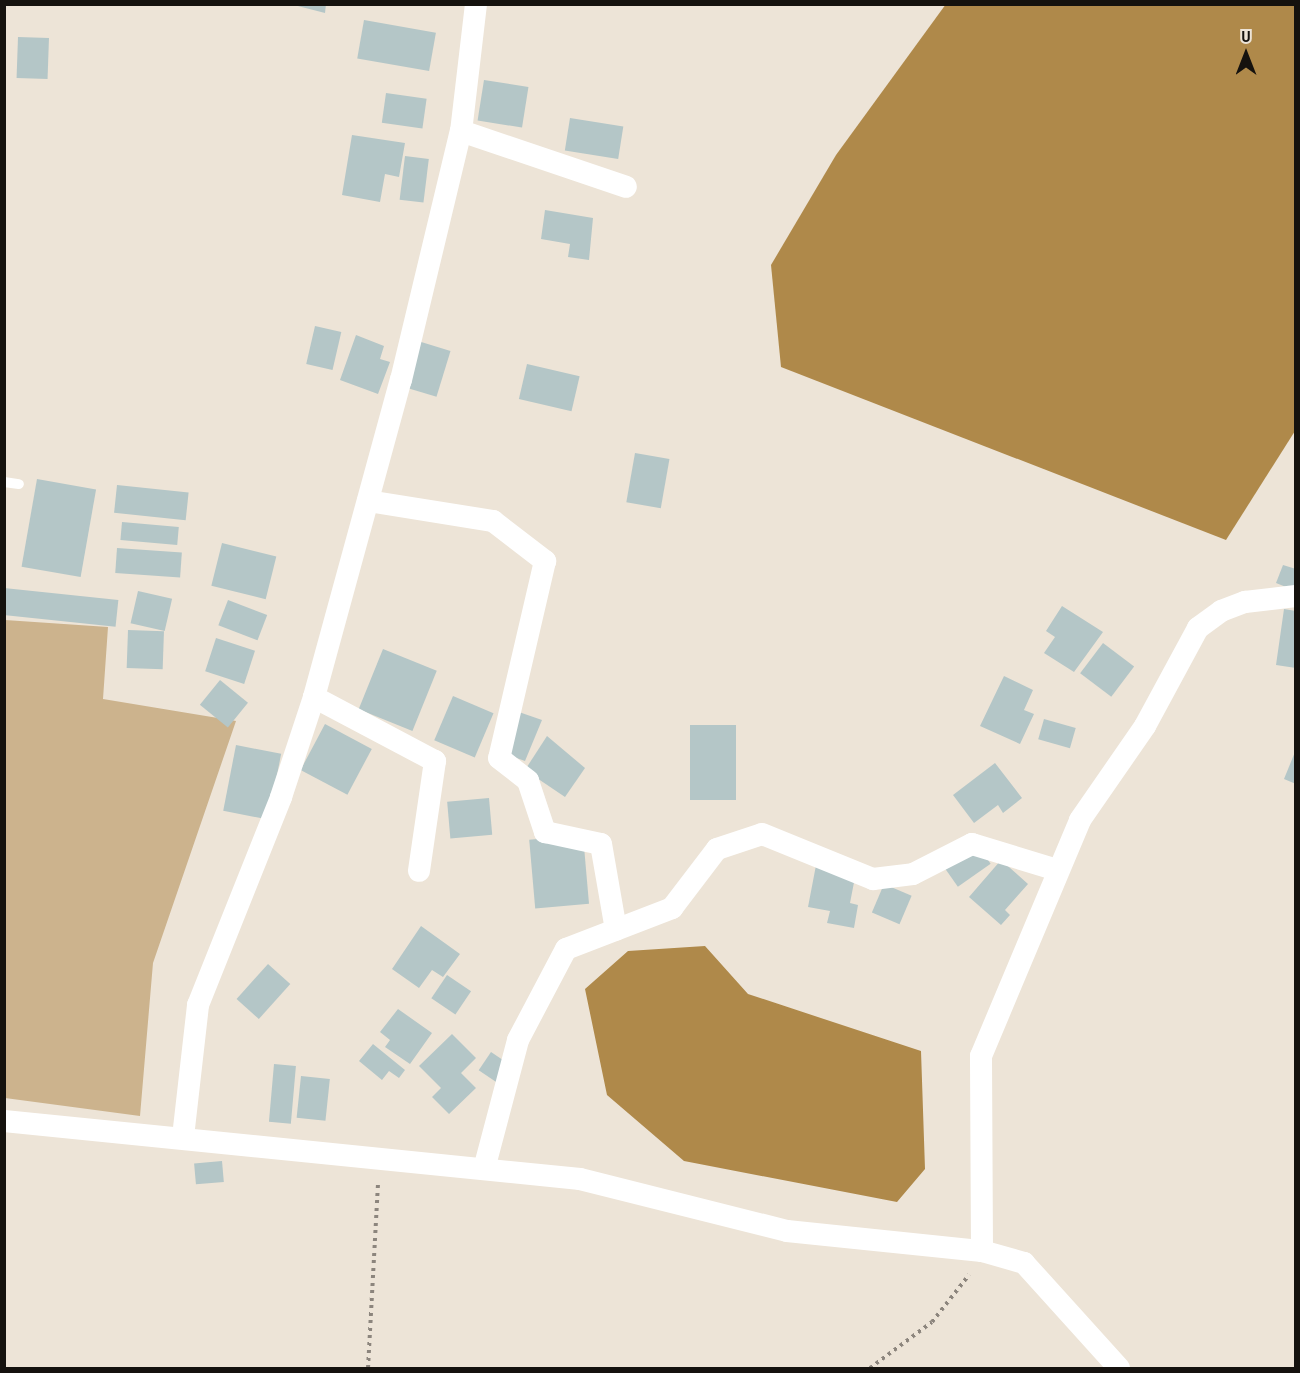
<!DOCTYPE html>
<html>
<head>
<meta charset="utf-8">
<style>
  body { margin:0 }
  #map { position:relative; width:1300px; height:1373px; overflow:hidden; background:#ede4d7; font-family:"Archivo Narrow",sans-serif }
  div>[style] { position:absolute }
  .green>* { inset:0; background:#ccb38d }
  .water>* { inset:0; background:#af894a }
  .building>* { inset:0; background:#b4c6c7; transform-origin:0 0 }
  .path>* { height:4px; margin-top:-2px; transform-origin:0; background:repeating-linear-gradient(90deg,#8c857d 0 3px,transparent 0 7.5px) }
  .service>* { height:10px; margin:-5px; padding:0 5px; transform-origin:5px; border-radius:5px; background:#fff }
  .minor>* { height:22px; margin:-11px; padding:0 11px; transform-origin:11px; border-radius:11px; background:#fff }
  span { translate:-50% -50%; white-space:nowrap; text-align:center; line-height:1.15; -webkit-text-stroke:4.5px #ede4d7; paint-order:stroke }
  .frame { position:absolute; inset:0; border:6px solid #15120e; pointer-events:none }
  .north { position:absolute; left:1216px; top:24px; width:60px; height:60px; -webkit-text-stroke:4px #ede4d7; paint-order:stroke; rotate:0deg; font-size:16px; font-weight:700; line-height:24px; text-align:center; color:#15120e }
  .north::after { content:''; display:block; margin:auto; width:21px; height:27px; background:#15120e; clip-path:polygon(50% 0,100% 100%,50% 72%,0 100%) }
</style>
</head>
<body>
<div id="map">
  <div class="green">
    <i style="clip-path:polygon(5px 620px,108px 627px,103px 699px,236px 721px,153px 963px,140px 1116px,5px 1098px)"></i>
  </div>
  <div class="water">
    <i style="clip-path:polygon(946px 4px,1295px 5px,1295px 431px,1226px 540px,781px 367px,771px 265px,836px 155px)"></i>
    <i style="clip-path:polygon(705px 946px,748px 994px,921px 1051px,925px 1169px,897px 1202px,684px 1161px,607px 1095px,585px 989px,628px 951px)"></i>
  </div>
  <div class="building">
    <i style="clip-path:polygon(290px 4px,326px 4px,325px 13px)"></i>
    <i style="left:364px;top:20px;width:73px;height:39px;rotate:10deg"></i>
    <i style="left:18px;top:37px;width:31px;height:41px;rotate:2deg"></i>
    <i style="left:484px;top:80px;width:45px;height:41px;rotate:9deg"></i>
    <i style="left:386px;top:93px;width:41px;height:30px;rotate:8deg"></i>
    <i style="left:570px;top:118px;width:54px;height:33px;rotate:9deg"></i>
    <i style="clip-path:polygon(352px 135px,405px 143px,399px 177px,385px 174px,380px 202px,342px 195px)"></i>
    <i style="left:405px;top:156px;width:24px;height:44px;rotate:7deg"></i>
    <i style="clip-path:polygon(545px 210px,593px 218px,589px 260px,568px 257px,570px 244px,541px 239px)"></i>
    <i style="left:315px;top:326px;width:27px;height:39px;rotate:13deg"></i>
    <i style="clip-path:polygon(356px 335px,384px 346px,380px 359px,390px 362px,378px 394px,340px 380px)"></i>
    <i style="left:418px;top:341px;width:34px;height:48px;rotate:17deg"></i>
    <i style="left:527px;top:364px;width:54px;height:36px;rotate:13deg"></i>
    <i style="left:635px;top:453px;width:35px;height:50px;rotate:10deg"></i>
    <i style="left:37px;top:479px;width:60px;height:89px;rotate:10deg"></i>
    <i style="left:117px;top:485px;width:72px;height:28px;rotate:6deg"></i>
    <i style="left:122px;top:522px;width:57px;height:18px;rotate:5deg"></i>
    <i style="left:222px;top:543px;width:56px;height:44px;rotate:14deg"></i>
    <i style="left:117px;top:548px;width:65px;height:25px;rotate:4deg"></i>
    <i style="clip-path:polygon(1283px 565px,1296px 569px,1296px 591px,1276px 583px)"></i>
    <i style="left:4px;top:588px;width:115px;height:27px;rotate:6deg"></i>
    <i style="left:138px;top:591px;width:35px;height:33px;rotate:13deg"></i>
    <i style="left:228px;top:600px;width:42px;height:27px;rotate:21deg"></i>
    <i style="clip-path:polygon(1062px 606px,1103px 632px,1074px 672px,1044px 653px,1055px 637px,1046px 631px)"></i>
    <i style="clip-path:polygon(1284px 609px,1296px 611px,1296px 668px,1276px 665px)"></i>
    <i style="left:128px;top:630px;width:36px;height:38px;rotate:2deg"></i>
    <i style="left:216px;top:638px;width:41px;height:35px;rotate:18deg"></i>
    <i style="left:1103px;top:643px;width:39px;height:38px;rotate:37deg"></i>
    <i style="left:383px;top:649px;width:58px;height:65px;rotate:22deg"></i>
    <i style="clip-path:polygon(1004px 676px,1033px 690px,1024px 710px,1034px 714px,1020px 744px,980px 726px)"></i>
    <i style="left:220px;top:680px;width:36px;height:32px;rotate:39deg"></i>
    <i style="left:453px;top:696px;width:44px;height:48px;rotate:23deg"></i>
    <i style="clip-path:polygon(507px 708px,542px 720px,525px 761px,502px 753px)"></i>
    <i style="left:1044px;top:719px;width:33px;height:21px;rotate:16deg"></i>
    <i style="left:325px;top:724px;width:53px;height:52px;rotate:28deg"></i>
    <i style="left:690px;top:725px;width:46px;height:75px"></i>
    <i style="clip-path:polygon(547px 736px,585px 768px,565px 797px,525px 770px)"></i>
    <i style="left:236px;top:745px;width:46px;height:67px;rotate:11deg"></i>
    <i style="clip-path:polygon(1295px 752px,1296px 752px,1296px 784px,1284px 779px)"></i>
    <i style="clip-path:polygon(995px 763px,1022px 798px,1003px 813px,998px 805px,974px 823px,953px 795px)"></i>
    <i style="left:489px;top:798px;width:37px;height:42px;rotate:85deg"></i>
    <i style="left:583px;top:835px;width:69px;height:54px;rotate:85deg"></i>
    <i style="left:974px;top:840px;width:29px;height:40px;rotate:55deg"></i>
    <i style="clip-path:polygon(817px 860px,857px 867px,850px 903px,858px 905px,854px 928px,827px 923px,830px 911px,808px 907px)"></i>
    <i style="clip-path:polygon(1001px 860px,1028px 884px,1005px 910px,1010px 915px,1001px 925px,969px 897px)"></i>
    <i style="left:884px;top:884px;width:30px;height:31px;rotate:23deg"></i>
    <i style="clip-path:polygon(421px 926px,460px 954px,443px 977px,432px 970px,419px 988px,392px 969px)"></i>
    <i style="left:268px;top:964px;width:30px;height:47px;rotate:42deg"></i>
    <i style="left:447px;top:975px;width:29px;height:28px;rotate:34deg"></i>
    <i style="clip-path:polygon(398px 1009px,432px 1033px,410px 1064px,385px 1047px,390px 1040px,380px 1032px)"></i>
    <i style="clip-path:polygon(452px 1034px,476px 1058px,461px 1073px,476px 1088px,449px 1114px,432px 1097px,441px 1088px,419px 1066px)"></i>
    <i style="clip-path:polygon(373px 1044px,405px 1070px,399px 1078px,389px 1071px,382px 1080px,359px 1061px)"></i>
    <i style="left:491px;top:1052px;width:30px;height:22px;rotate:34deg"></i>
    <i style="left:274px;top:1064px;width:22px;height:58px;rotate:5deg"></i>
    <i style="left:301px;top:1076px;width:29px;height:42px;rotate:6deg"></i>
    <i style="left:222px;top:1161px;width:21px;height:28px;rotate:85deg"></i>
  </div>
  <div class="path">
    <i style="left:368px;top:1368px;width:185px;rotate:-86.9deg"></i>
    <i style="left:870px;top:1368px;width:77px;rotate:-36.6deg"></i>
    <i style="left:932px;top:1322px;width:60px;rotate:-51.8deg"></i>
  </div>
  <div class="service">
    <i style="left:4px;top:482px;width:15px;rotate:8deg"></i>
  </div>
  <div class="minor">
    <i style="left:476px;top:4px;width:128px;rotate:96.7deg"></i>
    <i style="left:461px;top:131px;width:174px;rotate:18.7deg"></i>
    <i style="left:368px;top:501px;width:127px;rotate:9.1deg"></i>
    <i style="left:493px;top:521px;width:66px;rotate:37.6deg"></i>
    <i style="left:545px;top:561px;width:202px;rotate:103.1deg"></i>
    <i style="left:499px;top:758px;width:37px;rotate:38deg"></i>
    <i style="left:528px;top:781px;width:54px;rotate:71.6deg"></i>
    <i style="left:545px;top:832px;width:57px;rotate:12.1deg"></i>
    <i style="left:601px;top:844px;width:87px;rotate:80.1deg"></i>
    <i style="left:314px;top:697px;width:137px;rotate:27.9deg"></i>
    <i style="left:435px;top:761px;width:111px;rotate:98.3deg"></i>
    <i style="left:4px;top:1121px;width:579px;rotate:5.75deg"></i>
    <i style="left:580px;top:1179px;width:213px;rotate:14.1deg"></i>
    <i style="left:787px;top:1231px;width:196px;rotate:5.9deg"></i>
    <i style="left:982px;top:1251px;width:44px;rotate:15.9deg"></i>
    <i style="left:1024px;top:1263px;width:142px;rotate:47.9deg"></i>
    <i style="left:183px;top:1137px;width:133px;rotate:-83.5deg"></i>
    <i style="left:198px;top:1005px;width:224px;rotate:-68.2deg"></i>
    <i style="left:281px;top:797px;width:105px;rotate:-71.7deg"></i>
    <i style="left:314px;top:697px;width:329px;rotate:-74.7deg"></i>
    <i style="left:401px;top:380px;width:256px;rotate:-76.5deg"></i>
    <i style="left:484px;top:1169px;width:133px;rotate:-75.2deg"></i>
    <i style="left:518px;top:1040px;width:103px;rotate:-62.2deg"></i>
    <i style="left:566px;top:949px;width:114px;rotate:-21.1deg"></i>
    <i style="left:672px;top:908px;width:74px;rotate:-52.7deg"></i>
    <i style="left:717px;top:849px;width:47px;rotate:-18.4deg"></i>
    <i style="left:762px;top:834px;width:120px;rotate:22.1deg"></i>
    <i style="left:873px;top:879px;width:40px;rotate:-7.1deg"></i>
    <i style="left:913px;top:874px;width:66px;rotate:-27deg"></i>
    <i style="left:972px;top:844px;width:89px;rotate:17deg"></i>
    <i style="left:982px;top:1251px;width:195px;rotate:-90.3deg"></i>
    <i style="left:981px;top:1056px;width:256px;rotate:-67.2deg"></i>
    <i style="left:1080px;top:820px;width:114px;rotate:-55.3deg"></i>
    <i style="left:1145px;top:726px;width:111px;rotate:-61.6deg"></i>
    <i style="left:1198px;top:628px;width:29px;rotate:-36deg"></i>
    <i style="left:1221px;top:611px;width:26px;rotate:-21deg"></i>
    <i style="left:1245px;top:602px;width:51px;rotate:-6.7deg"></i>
  </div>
  <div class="frame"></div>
  <div class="north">U</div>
</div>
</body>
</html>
